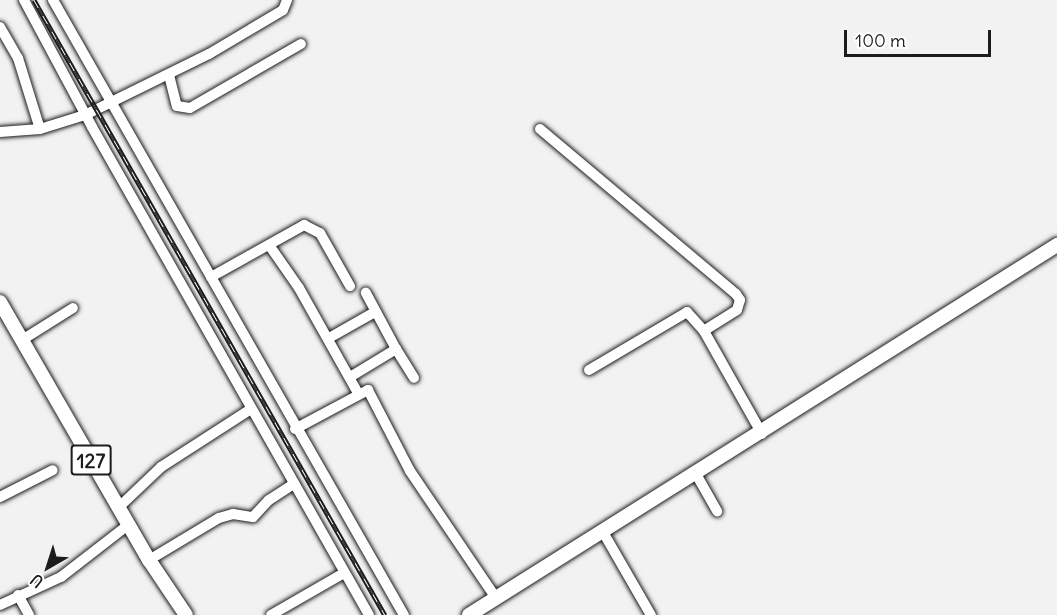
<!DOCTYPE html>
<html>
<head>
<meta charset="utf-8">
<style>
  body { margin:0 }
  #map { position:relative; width:1057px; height:615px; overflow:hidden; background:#f2f2f2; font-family:Delius,sans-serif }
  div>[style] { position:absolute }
  .roads { filter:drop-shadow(0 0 2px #1c1c1c) drop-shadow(0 0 2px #1c1c1c) }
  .minor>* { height:10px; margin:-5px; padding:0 5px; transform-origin:5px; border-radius:5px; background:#fff }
  .major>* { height:14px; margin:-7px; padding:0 7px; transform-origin:7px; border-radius:7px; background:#fff }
  .rail>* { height:5px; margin-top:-2.5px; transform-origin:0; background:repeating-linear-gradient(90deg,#fff 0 9px,#1c1c1c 0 18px); box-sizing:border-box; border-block:2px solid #1c1c1c }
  span { translate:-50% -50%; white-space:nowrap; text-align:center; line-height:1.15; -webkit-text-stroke:4.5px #fff; paint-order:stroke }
  .shield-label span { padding:2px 4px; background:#fff; border:2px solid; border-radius:4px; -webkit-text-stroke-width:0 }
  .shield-label { font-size:20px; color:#1c1c1c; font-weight:700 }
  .north { position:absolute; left:18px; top:537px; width:60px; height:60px; -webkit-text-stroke:4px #fff; paint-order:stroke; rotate:219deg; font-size:16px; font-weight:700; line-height:24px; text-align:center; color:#1c1c1c }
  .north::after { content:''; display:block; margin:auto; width:21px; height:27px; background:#1c1c1c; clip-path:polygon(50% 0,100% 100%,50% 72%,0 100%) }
  .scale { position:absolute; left:844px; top:30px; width:147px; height:27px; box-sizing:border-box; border:3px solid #1c1c1c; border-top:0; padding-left:8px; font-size:18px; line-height:21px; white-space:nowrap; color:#1c1c1c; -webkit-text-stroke:4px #fff; paint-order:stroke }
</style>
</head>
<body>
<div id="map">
  <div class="roads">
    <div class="minor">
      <i style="left:24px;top:0;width:144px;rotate:61.8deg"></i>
      <i style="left:92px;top:127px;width:561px;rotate:60.42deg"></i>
      <i style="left:53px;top:0;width:708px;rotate:60.29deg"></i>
      <i style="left:0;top:27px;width:36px;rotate:60deg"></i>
      <i style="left:18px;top:58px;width:74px;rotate:72.8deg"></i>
      <i style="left:169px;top:75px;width:32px;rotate:76deg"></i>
      <i style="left:177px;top:106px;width:13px;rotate:9deg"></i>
      <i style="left:190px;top:108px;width:128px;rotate:-30deg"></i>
      <i style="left:540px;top:129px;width:256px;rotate:40.1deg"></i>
      <i style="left:736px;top:294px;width:7px;rotate:56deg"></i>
      <i style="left:740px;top:300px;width:10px;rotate:107deg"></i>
      <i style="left:737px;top:310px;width:39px;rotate:148deg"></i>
      <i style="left:0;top:132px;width:40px;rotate:-4.3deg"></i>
      <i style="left:40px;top:129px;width:47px;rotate:-17.3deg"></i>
      <i style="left:85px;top:115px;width:138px;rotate:-26.2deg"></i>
      <i style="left:209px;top:54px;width:86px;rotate:-30.7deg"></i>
      <i style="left:283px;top:10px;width:11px;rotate:-68deg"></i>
      <i style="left:269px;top:245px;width:52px;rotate:55.1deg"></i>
      <i style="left:299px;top:288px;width:120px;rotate:60.7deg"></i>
      <i style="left:211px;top:277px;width:107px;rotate:-29.2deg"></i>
      <i style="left:304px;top:225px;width:18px;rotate:27deg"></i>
      <i style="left:320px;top:233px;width:61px;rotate:60.5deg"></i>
      <i style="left:329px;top:338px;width:53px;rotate:-29.5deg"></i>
      <i style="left:22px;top:340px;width:60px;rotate:-32.1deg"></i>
      <i style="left:396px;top:349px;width:34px;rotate:58deg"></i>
      <i style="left:589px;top:370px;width:114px;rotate:-30.6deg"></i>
      <i style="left:687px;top:312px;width:25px;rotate:48deg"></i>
      <i style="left:704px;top:331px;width:118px;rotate:60.6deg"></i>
      <i style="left:350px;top:377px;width:54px;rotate:-31.3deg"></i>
      <i style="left:396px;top:349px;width:64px;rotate:-118.2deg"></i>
      <i style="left:295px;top:429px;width:83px;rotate:-28.1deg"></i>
      <i style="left:368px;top:390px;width:91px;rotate:62.6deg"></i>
      <i style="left:410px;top:471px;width:153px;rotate:55.9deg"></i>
      <i style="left:696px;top:474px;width:43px;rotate:60.4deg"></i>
      <i style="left:0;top:497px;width:59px;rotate:-27deg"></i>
      <i style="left:118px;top:508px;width:59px;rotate:-43.6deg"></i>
      <i style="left:161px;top:467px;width:107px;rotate:-32.8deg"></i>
      <i style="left:603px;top:532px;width:96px;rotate:60deg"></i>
      <i style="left:149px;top:560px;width:82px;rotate:-31deg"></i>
      <i style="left:219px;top:518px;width:15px;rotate:-16deg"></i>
      <i style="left:233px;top:514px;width:20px;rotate:9deg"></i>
      <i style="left:253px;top:517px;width:23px;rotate:-47deg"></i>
      <i style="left:269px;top:500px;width:30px;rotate:-33deg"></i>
      <i style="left:18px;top:595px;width:23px;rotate:61deg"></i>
      <i style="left:0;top:605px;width:67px;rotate:-24.7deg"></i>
      <i style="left:61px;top:577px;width:85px;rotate:-37.8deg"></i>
      <i style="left:271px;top:615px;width:84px;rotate:-29.9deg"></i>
    </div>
    <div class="major">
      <i style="left:0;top:302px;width:298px;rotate:60deg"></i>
      <i style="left:149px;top:560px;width:66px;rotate:56.1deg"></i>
      <i style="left:469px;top:615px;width:695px;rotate:-32.18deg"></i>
    </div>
  </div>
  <div class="rail">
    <i style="left:34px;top:0;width:708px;rotate:60.29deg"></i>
  </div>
  <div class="shield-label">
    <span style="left:91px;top:460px">127</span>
  </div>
  <div class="north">U</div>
  <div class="scale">100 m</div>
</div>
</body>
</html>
